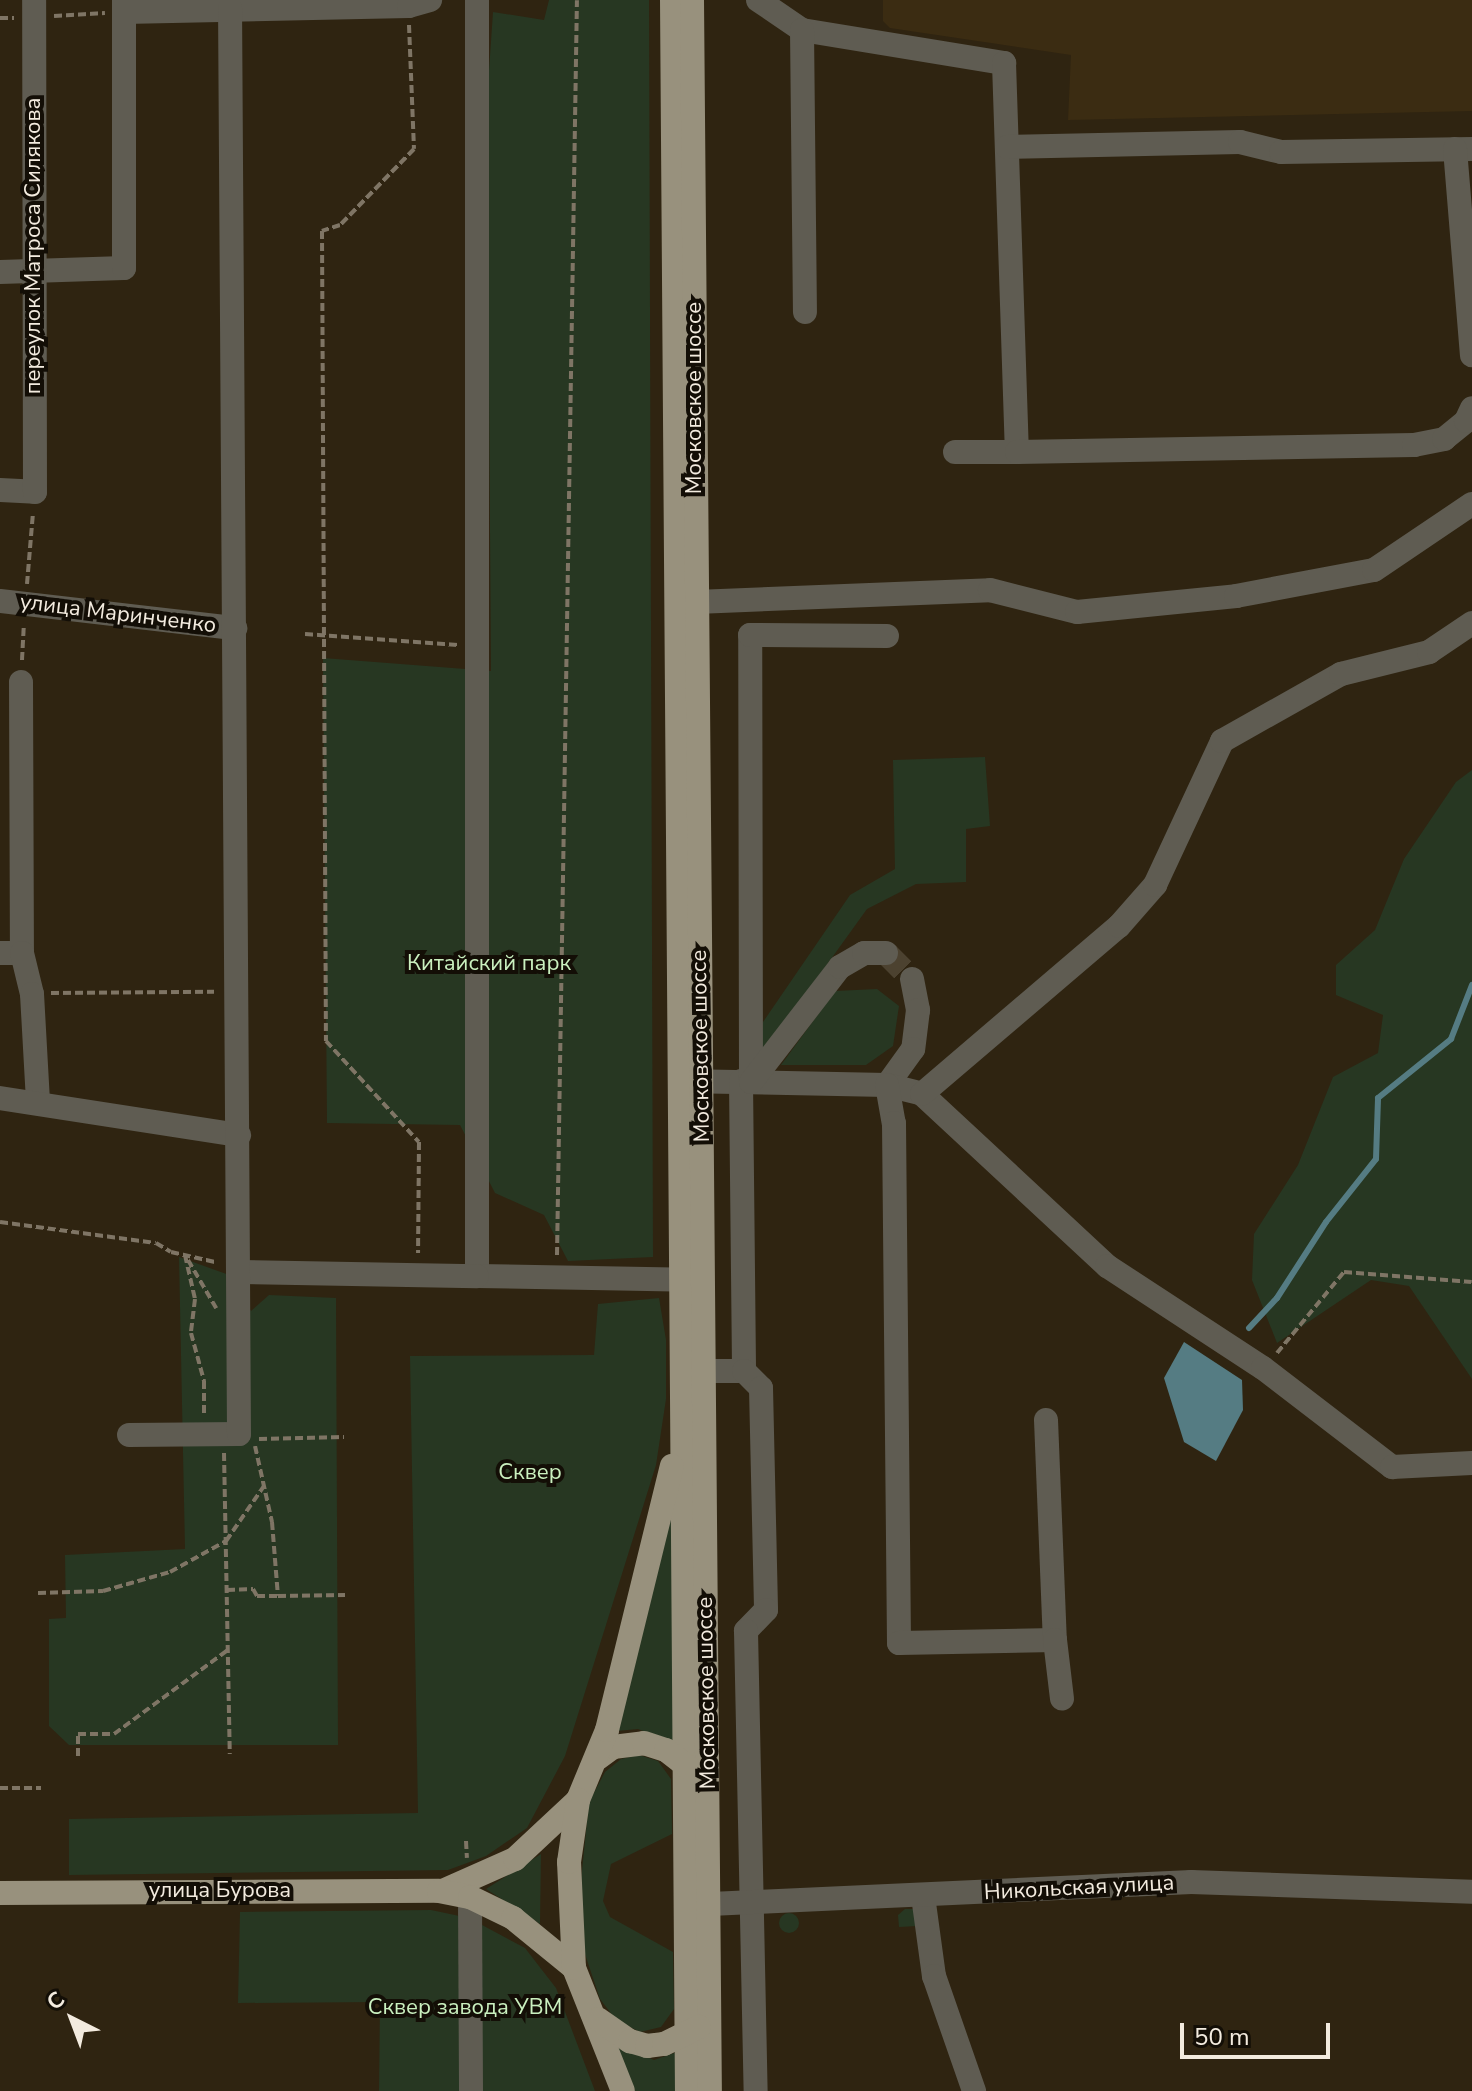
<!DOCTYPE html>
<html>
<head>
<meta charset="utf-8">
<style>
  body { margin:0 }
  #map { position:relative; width:1472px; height:2091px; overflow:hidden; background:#2f2411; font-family:"Nunito Sans",sans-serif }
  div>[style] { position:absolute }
  .built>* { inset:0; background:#3b2c12 }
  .green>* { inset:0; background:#273722 }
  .round { border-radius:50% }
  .water>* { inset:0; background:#557c83 }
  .stream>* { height:6px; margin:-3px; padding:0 3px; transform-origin:3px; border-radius:3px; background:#557c83 }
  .minor-tunnel>* { height:24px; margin-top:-12px; transform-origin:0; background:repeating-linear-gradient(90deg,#4c4230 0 24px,transparent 0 36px) }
  .path>* { height:4px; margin-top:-2px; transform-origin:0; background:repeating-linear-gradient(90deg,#7f7565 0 8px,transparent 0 12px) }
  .minor>* { height:24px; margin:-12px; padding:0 12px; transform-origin:12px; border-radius:12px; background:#5f5c52 }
  .major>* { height:24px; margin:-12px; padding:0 12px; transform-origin:12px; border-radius:12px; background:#98917d }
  span { translate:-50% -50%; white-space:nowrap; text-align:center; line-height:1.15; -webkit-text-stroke:8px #130e06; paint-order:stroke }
  .street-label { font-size:22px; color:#f3ebdf }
  .park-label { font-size:22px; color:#caf0bf }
  .north { position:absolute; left:32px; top:1979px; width:80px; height:80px; -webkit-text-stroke:6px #130e06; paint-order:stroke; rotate:318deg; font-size:22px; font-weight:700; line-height:32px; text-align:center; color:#f3ebdf }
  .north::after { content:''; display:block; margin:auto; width:28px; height:36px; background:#f3ebdf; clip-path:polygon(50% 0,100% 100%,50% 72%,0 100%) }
  .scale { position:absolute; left:1180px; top:2023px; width:150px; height:36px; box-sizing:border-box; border:4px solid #f3ebdf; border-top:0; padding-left:10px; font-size:24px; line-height:28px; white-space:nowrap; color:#f3ebdf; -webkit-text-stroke:6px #130e06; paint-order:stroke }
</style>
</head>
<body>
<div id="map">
  <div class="built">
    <i style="clip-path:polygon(883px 0,1472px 0,1472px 111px,1068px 120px,1071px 55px,890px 28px,883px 21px)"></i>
  </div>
  <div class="green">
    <i style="clip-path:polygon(549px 0,649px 0,653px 1257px,568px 1261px,544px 1215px,495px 1193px,460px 1125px,327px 1123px,323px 658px,491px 671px,487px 100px,493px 12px,544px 20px)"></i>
    <i style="clip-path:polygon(985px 757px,990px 826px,966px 829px,966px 882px,916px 884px,867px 909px,759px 1059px,763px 1022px,850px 895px,895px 869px,893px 760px)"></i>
    <i style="clip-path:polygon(1472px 770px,1472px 1379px,1409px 1286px,1371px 1280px,1277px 1343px,1252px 1280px,1254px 1234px,1298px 1165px,1333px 1077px,1378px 1053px,1383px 1015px,1336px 995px,1336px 965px,1375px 930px,1404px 859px,1456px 782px)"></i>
    <i style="clip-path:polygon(877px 989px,899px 1006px,893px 1046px,866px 1065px,781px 1065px,835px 991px)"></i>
    <i style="clip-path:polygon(179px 1257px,232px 1276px,251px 1311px,269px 1295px,336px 1298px,338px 1745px,69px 1745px,49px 1726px,49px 1619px,66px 1618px,65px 1555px,185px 1549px)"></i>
    <i style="clip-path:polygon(659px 1298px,666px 1340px,666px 1399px,656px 1465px,565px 1756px,527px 1828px,486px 1856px,448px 1870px,69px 1875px,69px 1819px,418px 1813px,410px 1356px,594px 1355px,598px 1304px)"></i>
    <i style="clip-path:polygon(671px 1511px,677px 1744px,638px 1729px,617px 1731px)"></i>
    <i style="clip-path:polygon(639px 1755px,658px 1761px,671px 1779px,672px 1834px,611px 1864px,603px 1901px,610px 1917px,673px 1952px,674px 2009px,661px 2027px,640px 2032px,616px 2020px,600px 1999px,583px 1948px,580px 1890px,589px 1802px,605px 1772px,621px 1759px)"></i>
    <i style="clip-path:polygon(541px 1854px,540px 1924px,486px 1889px)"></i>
    <i style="clip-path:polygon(905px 1909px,916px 1909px,917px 1926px,899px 1927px,898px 1915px)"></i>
    <i style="clip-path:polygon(431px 1910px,469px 1918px,525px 1948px,556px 1988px,595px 2091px,379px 2091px,380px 2002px,238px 2003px,240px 1912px)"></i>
    <i class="round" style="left:779px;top:1913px;width:20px;height:20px"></i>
    <i style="clip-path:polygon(614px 2042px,654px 2060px,677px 2052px,675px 2091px,632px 2091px)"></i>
  </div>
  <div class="water">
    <i style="clip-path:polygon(1184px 1342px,1242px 1380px,1243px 1410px,1216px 1461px,1184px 1442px,1164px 1378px)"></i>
  </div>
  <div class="stream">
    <i style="left:1249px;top:1328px;width:41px;rotate:-47deg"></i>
    <i style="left:1277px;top:1298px;width:90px;rotate:-57.2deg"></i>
    <i style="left:1326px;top:1222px;width:80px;rotate:-51.6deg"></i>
    <i style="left:1376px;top:1159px;width:61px;rotate:-88.1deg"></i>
    <i style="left:1378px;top:1098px;width:94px;rotate:-38.9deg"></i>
    <i style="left:1451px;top:1039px;width:58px;rotate:-68.7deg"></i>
  </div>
  <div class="minor-tunnel">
    <i style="left:886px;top:953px;width:37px;rotate:45deg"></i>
  </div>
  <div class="path">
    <i style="left:54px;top:16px;width:51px;rotate:-3.4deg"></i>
    <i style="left:0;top:18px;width:14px"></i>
    <i style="left:409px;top:25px;width:124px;rotate:87.7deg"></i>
    <i style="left:414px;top:149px;width:106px;rotate:134.2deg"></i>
    <i style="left:340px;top:225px;width:19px;rotate:162deg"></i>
    <i style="left:322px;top:231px;width:810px;rotate:89.72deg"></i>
    <i style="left:326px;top:1041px;width:137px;rotate:47.4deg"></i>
    <i style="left:419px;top:1142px;width:111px;rotate:90.5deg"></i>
    <i style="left:27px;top:584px;width:71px;rotate:-85.2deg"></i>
    <i style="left:305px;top:634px;width:153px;rotate:4.1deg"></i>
    <i style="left:22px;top:660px;width:35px;rotate:-87deg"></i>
    <i style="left:51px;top:993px;width:163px;rotate:-0.4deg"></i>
    <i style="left:0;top:1222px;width:157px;rotate:7.7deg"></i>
    <i style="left:156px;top:1243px;width:17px;rotate:31deg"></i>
    <i style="left:171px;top:1252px;width:45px;rotate:12.8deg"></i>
    <i style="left:185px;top:1255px;width:45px;rotate:77.2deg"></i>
    <i style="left:195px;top:1299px;width:34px;rotate:97deg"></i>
    <i style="left:191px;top:1333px;width:50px;rotate:74.8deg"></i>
    <i style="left:204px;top:1381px;width:32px;rotate:90deg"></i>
    <i style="left:557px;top:1255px;width:1255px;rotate:-89.09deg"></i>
    <i style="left:188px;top:1260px;width:56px;rotate:59.7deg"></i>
    <i style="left:1277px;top:1353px;width:105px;rotate:-50.4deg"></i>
    <i style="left:1344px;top:1272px;width:128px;rotate:4.5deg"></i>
    <i style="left:259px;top:1439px;width:85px;rotate:-1.3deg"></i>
    <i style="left:255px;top:1446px;width:78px;rotate:77.4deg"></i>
    <i style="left:272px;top:1522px;width:74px;rotate:85.4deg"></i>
    <i style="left:278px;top:1596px;width:67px;rotate:-0.9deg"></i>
    <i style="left:224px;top:1453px;width:301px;rotate:88.9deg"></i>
    <i style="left:227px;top:1590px;width:26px;rotate:-2deg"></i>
    <i style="left:253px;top:1589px;width:8px;rotate:60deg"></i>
    <i style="left:257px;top:1596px;width:21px"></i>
    <i style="left:38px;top:1593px;width:65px;rotate:-1.8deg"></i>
    <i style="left:103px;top:1591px;width:70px;rotate:-15.8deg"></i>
    <i style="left:170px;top:1572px;width:64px;rotate:-29deg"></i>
    <i style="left:226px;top:1541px;width:67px;rotate:-55.4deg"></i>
    <i style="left:78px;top:1756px;width:22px;rotate:-90deg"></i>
    <i style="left:78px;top:1734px;width:36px"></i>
    <i style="left:114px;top:1734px;width:142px;rotate:-36.4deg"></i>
    <i style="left:0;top:1788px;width:41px"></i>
    <i style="left:466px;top:1841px;width:17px;rotate:87deg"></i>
  </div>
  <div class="minor">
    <i style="left:477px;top:0;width:1276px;rotate:90deg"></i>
    <i style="left:477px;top:1276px;width:225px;rotate:1deg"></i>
    <i style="left:758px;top:0;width:53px;rotate:34.3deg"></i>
    <i style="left:802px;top:30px;width:205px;rotate:9.3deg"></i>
    <i style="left:1004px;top:63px;width:389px;rotate:88.1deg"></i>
    <i style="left:1017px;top:452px;width:62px;rotate:180deg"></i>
    <i style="left:124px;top:12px;width:285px;rotate:-1.2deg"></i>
    <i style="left:409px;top:6px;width:22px;rotate:-16deg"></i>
    <i style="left:802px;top:30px;width:282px;rotate:89.4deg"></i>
    <i style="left:1007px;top:147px;width:233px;rotate:-1.2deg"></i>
    <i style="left:1240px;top:142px;width:42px;rotate:13.7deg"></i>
    <i style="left:1281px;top:152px;width:191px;rotate:-0.9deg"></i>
    <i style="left:1455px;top:149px;width:207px;rotate:85.3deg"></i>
    <i style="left:0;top:272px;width:124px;rotate:-1.8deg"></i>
    <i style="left:124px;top:268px;width:268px;rotate:-90deg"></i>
    <i style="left:1017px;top:452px;width:397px;rotate:-1deg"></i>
    <i style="left:1414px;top:445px;width:31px;rotate:-11deg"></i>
    <i style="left:1444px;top:439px;width:28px;rotate:-39deg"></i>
    <i style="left:1466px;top:421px;width:14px;rotate:-65deg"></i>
    <i style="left:0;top:490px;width:35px;rotate:3deg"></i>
    <i style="left:35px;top:492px;width:492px;rotate:-90.1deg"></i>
    <i style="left:0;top:601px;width:237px;rotate:6.6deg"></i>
    <i style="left:696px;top:602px;width:294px;rotate:-2.3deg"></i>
    <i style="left:990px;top:590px;width:90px;rotate:14.2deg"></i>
    <i style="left:1077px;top:612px;width:160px;rotate:-5.7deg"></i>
    <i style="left:1236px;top:596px;width:140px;rotate:-10.7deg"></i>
    <i style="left:1374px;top:570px;width:118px;rotate:-34deg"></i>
    <i style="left:21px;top:682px;width:271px;rotate:89.8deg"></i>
    <i style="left:0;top:953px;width:22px"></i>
    <i style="left:22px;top:953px;width:42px;rotate:76.3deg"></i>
    <i style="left:32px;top:994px;width:109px;rotate:86.8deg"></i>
    <i style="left:912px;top:979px;width:32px;rotate:79deg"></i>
    <i style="left:918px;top:1010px;width:39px;rotate:97deg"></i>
    <i style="left:913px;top:1049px;width:44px;rotate:125.8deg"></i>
    <i style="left:887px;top:1085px;width:36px;rotate:14deg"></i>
    <i style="left:922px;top:1094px;width:253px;rotate:42.9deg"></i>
    <i style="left:1107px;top:1266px;width:186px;rotate:33.2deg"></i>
    <i style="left:1263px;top:1368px;width:163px;rotate:37.5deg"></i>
    <i style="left:1392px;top:1467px;width:80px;rotate:-2.9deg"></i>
    <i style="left:680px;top:1081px;width:207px;rotate:1.1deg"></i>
    <i style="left:887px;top:1085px;width:39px;rotate:80deg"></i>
    <i style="left:894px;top:1123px;width:520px;rotate:89.45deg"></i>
    <i style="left:899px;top:1643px;width:156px;rotate:-1.1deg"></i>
    <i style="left:741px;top:1081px;width:290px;rotate:89.4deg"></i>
    <i style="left:751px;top:1082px;width:447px;rotate:-90.1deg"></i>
    <i style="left:750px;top:635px;width:137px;rotate:0.4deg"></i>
    <i style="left:751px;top:1082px;width:145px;rotate:-52.3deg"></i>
    <i style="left:840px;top:967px;width:28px;rotate:-30deg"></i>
    <i style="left:864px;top:953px;width:22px"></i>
    <i style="left:922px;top:1094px;width:259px;rotate:-40.5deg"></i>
    <i style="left:1119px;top:926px;width:55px;rotate:-48.7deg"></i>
    <i style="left:1155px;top:885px;width:159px;rotate:-65deg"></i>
    <i style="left:1222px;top:741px;width:137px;rotate:-29.4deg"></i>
    <i style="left:1341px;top:674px;width:91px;rotate:-14deg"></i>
    <i style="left:1429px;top:652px;width:52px;rotate:-34deg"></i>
    <i style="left:0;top:1098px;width:242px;rotate:8.8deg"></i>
    <i style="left:240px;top:1272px;width:237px;rotate:1deg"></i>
    <i style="left:702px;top:1371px;width:42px"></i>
    <i style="left:744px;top:1371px;width:24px;rotate:45deg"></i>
    <i style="left:761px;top:1388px;width:222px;rotate:88.7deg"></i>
    <i style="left:766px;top:1610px;width:29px;rotate:134deg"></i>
    <i style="left:746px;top:1631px;width:460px;rotate:88.8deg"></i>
    <i style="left:1046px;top:1420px;width:220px;rotate:87.7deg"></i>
    <i style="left:1055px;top:1640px;width:59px;rotate:83.2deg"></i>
    <i style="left:129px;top:1435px;width:110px;rotate:-0.5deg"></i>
    <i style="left:239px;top:1434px;width:1426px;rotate:-90.36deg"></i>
    <i style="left:923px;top:1896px;width:81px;rotate:82.2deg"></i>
    <i style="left:934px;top:1976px;width:122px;rotate:70.8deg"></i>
    <i style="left:470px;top:1897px;width:194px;rotate:89.7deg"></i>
    <i style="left:689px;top:1905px;width:503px;rotate:-2.62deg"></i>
    <i style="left:1191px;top:1882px;width:281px;rotate:2deg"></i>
  </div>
  <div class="major">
    <i style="left:672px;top:0;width:2091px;rotate:89.59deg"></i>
    <i style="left:692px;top:0;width:2091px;rotate:89.51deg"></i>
    <i style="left:598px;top:1758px;width:19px;rotate:-36deg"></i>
    <i style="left:613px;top:1747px;width:31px;rotate:-7deg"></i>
    <i style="left:644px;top:1743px;width:23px;rotate:18deg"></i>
    <i style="left:666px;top:1750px;width:34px;rotate:38deg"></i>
    <i style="left:445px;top:1890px;width:77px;rotate:-23.9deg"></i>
    <i style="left:515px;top:1859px;width:86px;rotate:-43.1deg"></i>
    <i style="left:578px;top:1800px;width:76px;rotate:-67.5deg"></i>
    <i style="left:607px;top:1730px;width:272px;rotate:-76.2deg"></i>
    <i style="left:0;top:1893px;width:439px;rotate:-0.3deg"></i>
    <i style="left:439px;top:1891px;width:32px;rotate:11deg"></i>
    <i style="left:470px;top:1897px;width:48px;rotate:26deg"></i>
    <i style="left:513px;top:1918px;width:79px;rotate:39.3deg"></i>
    <i style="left:574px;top:1968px;width:132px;rotate:68.3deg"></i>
    <i style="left:574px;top:1968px;width:106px;rotate:-92.7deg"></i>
    <i style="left:569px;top:1862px;width:63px;rotate:-81.7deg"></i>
    <i style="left:598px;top:2019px;width:39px;rotate:35deg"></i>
    <i style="left:630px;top:2041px;width:18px;rotate:16deg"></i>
    <i style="left:647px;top:2046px;width:17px;rotate:-7deg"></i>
    <i style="left:664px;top:2044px;width:39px;rotate:-26deg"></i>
  </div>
  <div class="street-label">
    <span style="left:34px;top:246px;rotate:-90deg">переулок Матроса Силякова</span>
    <span style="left:695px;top:398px;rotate:-90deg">Московское шоссе</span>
    <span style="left:118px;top:614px;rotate:7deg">улица Маринченко</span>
    <span style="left:701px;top:1046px;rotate:-91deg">Московское шоссе</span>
    <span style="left:707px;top:1693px;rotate:-91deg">Московское шоссе</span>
    <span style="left:1079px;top:1888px;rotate:-3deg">Никольская улица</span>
    <span style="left:220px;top:1891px">улица Бурова</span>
  </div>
  <div class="park-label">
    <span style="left:489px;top:964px">Китайский парк</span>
    <span style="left:530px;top:1473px">Сквер</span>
    <span style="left:465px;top:2008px">Сквер завода УВМ</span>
  </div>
  <div class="north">С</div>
  <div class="scale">50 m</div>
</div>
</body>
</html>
